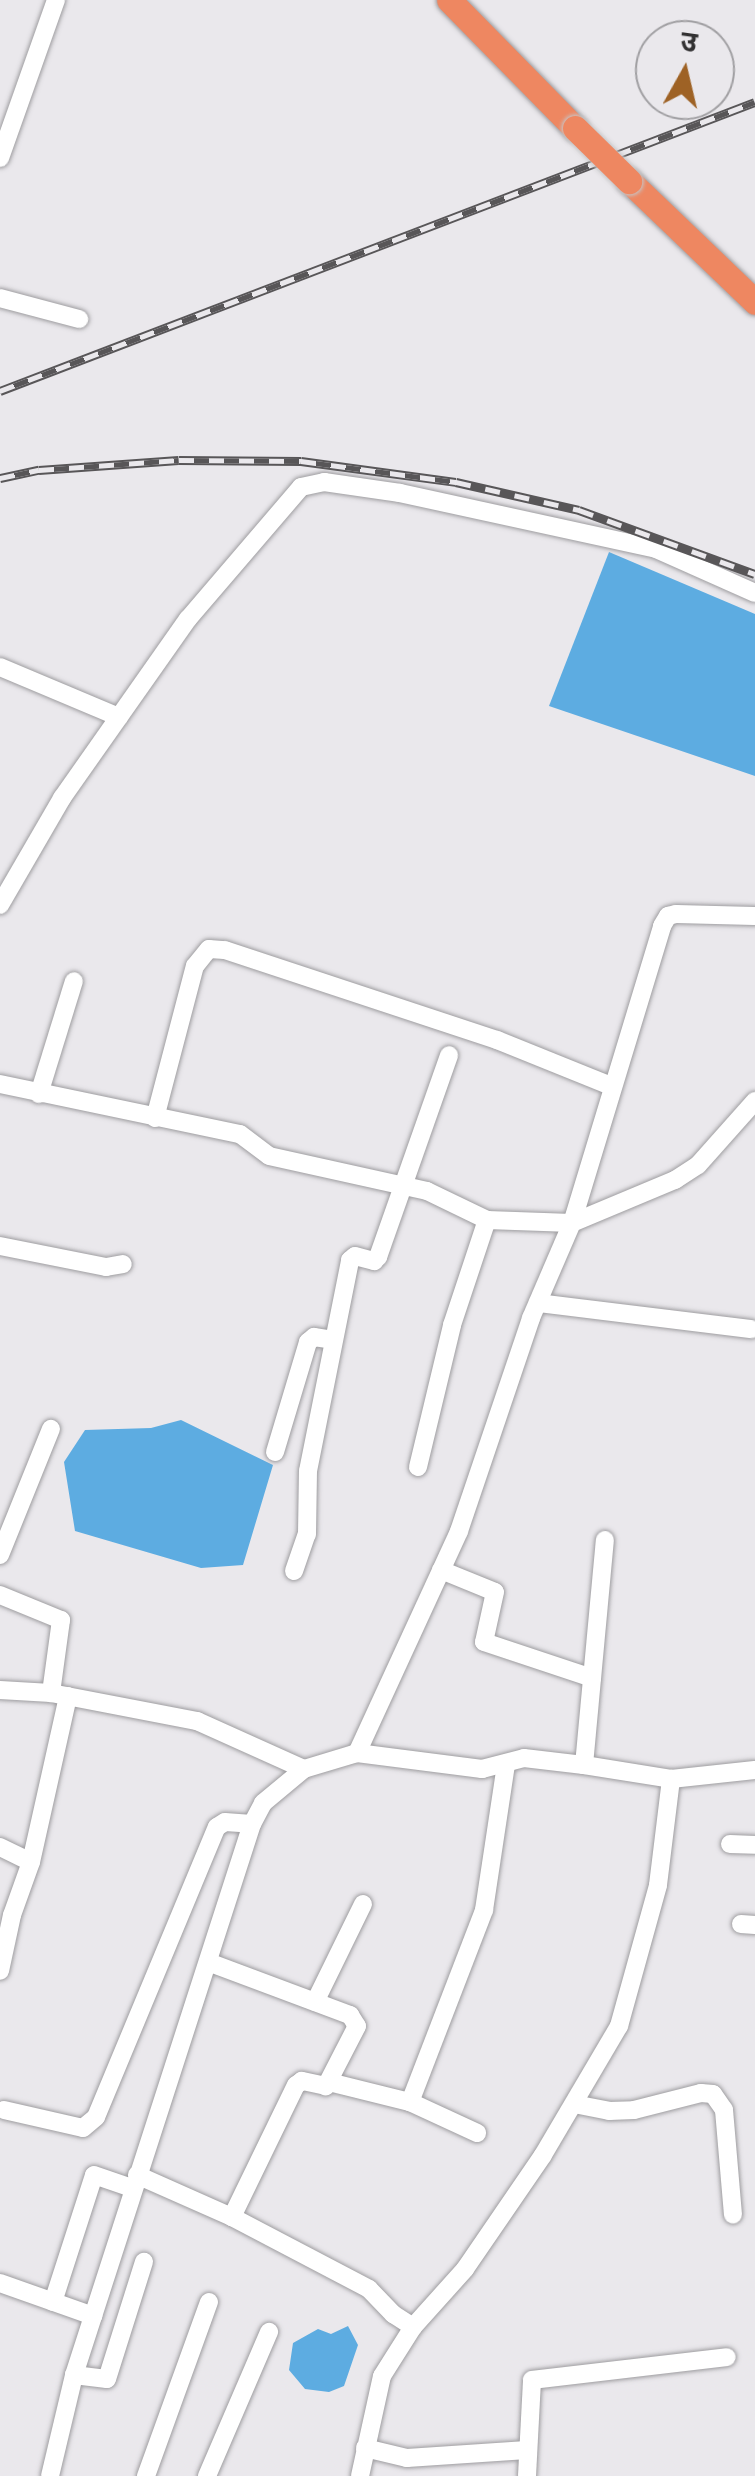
<!DOCTYPE html>
<html>
<head>
<meta charset="utf-8">
<style>
  body { margin:0 }
  #map { position:relative; width:755px; height:2476px; overflow:hidden; background:#eae8ec; font-family:"DejaVu Sans","Noto Sans Devanagari",sans-serif }
  div>[style] { position:absolute }
  .water>* { inset:0; background:#5dace1 }
  .roads { filter:drop-shadow(0 0 2px #9e9da0) drop-shadow(0 0 2px #9e9da0) }
  .minor>* { height:18px; margin:-9px; padding:0 9px; transform-origin:9px; border-radius:9px; background:#fff }
  .highway>* { height:25px; margin:-12.5px; padding:0 12.5px; transform-origin:12.5px; border-radius:12.5px; background:#ee8761 }
  .rail>* { height:9px; margin-top:-4.5px; transform-origin:0; background:repeating-linear-gradient(90deg,#eae8ec 0 15px,#585658 0 30px); box-sizing:border-box; border-block:2px solid #585658 }
  .bridges { filter:drop-shadow(0 0 2px #c6c5c6) drop-shadow(0 0 2px #c6c5c6) }
  .highway-bridge>* { height:25px; margin:-12.5px; padding:0 12.5px; transform-origin:12.5px; border-radius:12.5px; background:#ee8761 }
  span { translate:-50% -50%; white-space:nowrap; text-align:center; line-height:1.15; -webkit-text-stroke:9px #eae8ec; paint-order:stroke }
  .north { position:absolute; left:635px; top:20px; width:100px; height:100px; box-sizing:border-box; background:#eae8ec; border:2px solid #a09fa2; border-radius:50%; rotate:8deg; font-size:28px; font-weight:700; line-height:40px; text-align:center; color:#323132 }
  .north::after { content:''; display:block; margin:auto; width:35px; height:45px; background:#9e6225; clip-path:polygon(50% 0,100% 100%,50% 72%,0 100%) }
</style>
</head>
<body>
<div id="map">
  <div class="water">
    <i style="clip-path:polygon(609px 552px,755px 614px,755px 776px,549px 706px)"></i>
    <i style="clip-path:polygon(181px 1420px,273px 1465px,243px 1565px,201px 1568px,75px 1531px,64px 1462px,85px 1430px,151px 1428px)"></i>
    <i style="clip-path:polygon(348px 2326px,358px 2345px,344px 2386px,329px 2392px,305px 2389px,289px 2370px,293px 2343px,318px 2329px,331px 2334px)"></i>
  </div>
  <div class="roads">
    <div class="minor">
      <i style="left:0;top:158px;width:168px;rotate:-70.5deg"></i>
      <i style="left:0;top:298px;width:82px;rotate:14.9deg"></i>
      <i style="left:0;top:667px;width:129px;rotate:22.8deg"></i>
      <i style="left:0;top:905px;width:124px;rotate:-59.9deg"></i>
      <i style="left:62px;top:798px;width:219px;rotate:-54.9deg"></i>
      <i style="left:188px;top:619px;width:174px;rotate:-49.4deg"></i>
      <i style="left:301px;top:487px;width:24px;rotate:-12deg"></i>
      <i style="left:324px;top:482px;width:77px;rotate:8.2deg"></i>
      <i style="left:400px;top:493px;width:262px;rotate:12.3deg"></i>
      <i style="left:656px;top:549px;width:108px;rotate:24deg"></i>
      <i style="left:0;top:1084px;width:245px;rotate:11.8deg"></i>
      <i style="left:240px;top:1134px;width:36px;rotate:37deg"></i>
      <i style="left:269px;top:1156px;width:162px;rotate:12.5deg"></i>
      <i style="left:427px;top:1191px;width:67px;rotate:25.8deg"></i>
      <i style="left:487px;top:1220px;width:85px;rotate:2deg"></i>
      <i style="left:572px;top:1223px;width:310px;rotate:-73.1deg"></i>
      <i style="left:662px;top:926px;width:12px;rotate:-59deg"></i>
      <i style="left:668px;top:916px;width:8px;rotate:-14deg"></i>
      <i style="left:676px;top:914px;width:79px;rotate:1.5deg"></i>
      <i style="left:39px;top:1094px;width:118px;rotate:-72.8deg"></i>
      <i style="left:155px;top:1118px;width:157px;rotate:-75.3deg"></i>
      <i style="left:195px;top:966px;width:22px;rotate:-51deg"></i>
      <i style="left:209px;top:949px;width:16px;rotate:4deg"></i>
      <i style="left:225px;top:950px;width:287px;rotate:18.3deg"></i>
      <i style="left:497px;top:1040px;width:123px;rotate:22deg"></i>
      <i style="left:0;top:1246px;width:108px;rotate:11.2deg"></i>
      <i style="left:106px;top:1267px;width:17px;rotate:-10deg"></i>
      <i style="left:538px;top:1303px;width:215px;rotate:7deg"></i>
      <i style="left:275px;top:1452px;width:115px;rotate:-73.3deg"></i>
      <i style="left:308px;top:1342px;width:8px;rotate:-40deg"></i>
      <i style="left:314px;top:1337px;width:19px;rotate:9deg"></i>
      <i style="left:418px;top:1467px;width:146px;rotate:-76.5deg"></i>
      <i style="left:452px;top:1325px;width:111px;rotate:-71.6deg"></i>
      <i style="left:0;top:1555px;width:136px;rotate:-68deg"></i>
      <i style="left:441px;top:1570px;width:58px;rotate:22.2deg"></i>
      <i style="left:495px;top:1592px;width:51px;rotate:102.4deg"></i>
      <i style="left:484px;top:1642px;width:114px;rotate:18.4deg"></i>
      <i style="left:294px;top:1571px;width:39px;rotate:-71deg"></i>
      <i style="left:307px;top:1534px;width:63px;rotate:-89.1deg"></i>
      <i style="left:308px;top:1471px;width:215px;rotate:-78.7deg"></i>
      <i style="left:350px;top:1260px;width:6px;rotate:-39deg"></i>
      <i style="left:355px;top:1256px;width:20px;rotate:15deg"></i>
      <i style="left:374px;top:1261px;width:6px;rotate:-45deg"></i>
      <i style="left:378px;top:1257px;width:214px;rotate:-70.6deg"></i>
      <i style="left:0;top:1595px;width:66px;rotate:22.3deg"></i>
      <i style="left:61px;top:1620px;width:74px;rotate:97.8deg"></i>
      <i style="left:0;top:1690px;width:51px;rotate:3.4deg"></i>
      <i style="left:51px;top:1693px;width:149px;rotate:10.9deg"></i>
      <i style="left:197px;top:1721px;width:117px;rotate:24.2deg"></i>
      <i style="left:357px;top:1753px;width:126px;rotate:7.3deg"></i>
      <i style="left:482px;top:1769px;width:43px;rotate:-14.7deg"></i>
      <i style="left:524px;top:1758px;width:60px;rotate:6.7deg"></i>
      <i style="left:584px;top:1765px;width:226px;rotate:-84.7deg"></i>
      <i style="left:584px;top:1765px;width:88px;rotate:9.1deg"></i>
      <i style="left:671px;top:1779px;width:84px;rotate:-6.1deg"></i>
      <i style="left:730px;top:1844px;width:25px;rotate:2deg"></i>
      <i style="left:0;top:1847px;width:34px;rotate:26deg"></i>
      <i style="left:31px;top:1862px;width:56px;rotate:109.7deg"></i>
      <i style="left:12px;top:1915px;width:57px;rotate:102.1deg"></i>
      <i style="left:31px;top:1862px;width:170px;rotate:-77.4deg"></i>
      <i style="left:741px;top:1924px;width:14px;rotate:4deg"></i>
      <i style="left:208px;top:1962px;width:152px;rotate:20.5deg"></i>
      <i style="left:350px;top:2015px;width:13px;rotate:58deg"></i>
      <i style="left:357px;top:2026px;width:68px;rotate:117.3deg"></i>
      <i style="left:326px;top:2086px;width:25px;rotate:-168deg"></i>
      <i style="left:302px;top:2081px;width:7px;rotate:146deg"></i>
      <i style="left:296px;top:2085px;width:147px;rotate:115.9deg"></i>
      <i style="left:315px;top:2002px;width:109px;rotate:-63.9deg"></i>
      <i style="left:329px;top:2082px;width:83px;rotate:13.9deg"></i>
      <i style="left:410px;top:2102px;width:74px;rotate:24.8deg"></i>
      <i style="left:410px;top:2102px;width:206px;rotate:-68.9deg"></i>
      <i style="left:484px;top:1910px;width:148px;rotate:-81.4deg"></i>
      <i style="left:574px;top:2104px;width:36px;rotate:11deg"></i>
      <i style="left:609px;top:2111px;width:25px;rotate:-2deg"></i>
      <i style="left:634px;top:2110px;width:69px;rotate:-14.2deg"></i>
      <i style="left:701px;top:2093px;width:12px;rotate:5deg"></i>
      <i style="left:713px;top:2094px;width:19px;rotate:55deg"></i>
      <i style="left:724px;top:2110px;width:105px;rotate:85.1deg"></i>
      <i style="left:4px;top:2110px;width:81px;rotate:12.8deg"></i>
      <i style="left:83px;top:2128px;width:17px;rotate:-40deg"></i>
      <i style="left:96px;top:2117px;width:314px;rotate:-67.4deg"></i>
      <i style="left:217px;top:1827px;width:9px;rotate:-32deg"></i>
      <i style="left:225px;top:1822px;width:27px;rotate:4deg"></i>
      <i style="left:137px;top:2175px;width:104px;rotate:23.9deg"></i>
      <i style="left:232px;top:2217px;width:155px;rotate:27.7deg"></i>
      <i style="left:369px;top:2289px;width:35px;rotate:46deg"></i>
      <i style="left:393px;top:2314px;width:24px;rotate:33deg"></i>
      <i style="left:0;top:2283px;width:99px;rotate:19.5deg"></i>
      <i style="left:53px;top:2302px;width:133px;rotate:-72.1deg"></i>
      <i style="left:94px;top:2175px;width:40px;rotate:18.9deg"></i>
      <i style="left:74px;top:2375px;width:33px;rotate:7deg"></i>
      <i style="left:107px;top:2379px;width:123px;rotate:-72.5deg"></i>
      <i style="left:365px;top:2448px;width:43px;rotate:13.4deg"></i>
      <i style="left:407px;top:2458px;width:120px;rotate:-3.8deg"></i>
      <i style="left:50px;top:2476px;width:104px;rotate:-76.6deg"></i>
      <i style="left:74px;top:2375px;width:579px;rotate:-72.1deg"></i>
      <i style="left:252px;top:1824px;width:24px;rotate:-62deg"></i>
      <i style="left:263px;top:1803px;width:53px;rotate:-39.7deg"></i>
      <i style="left:304px;top:1769px;width:55px;rotate:-16.8deg"></i>
      <i style="left:357px;top:1753px;width:244px;rotate:-65.3deg"></i>
      <i style="left:459px;top:1531px;width:225px;rotate:-71.3deg"></i>
      <i style="left:531px;top:1318px;width:103px;rotate:-66.7deg"></i>
      <i style="left:572px;top:1223px;width:112px;rotate:-22.7deg"></i>
      <i style="left:675px;top:1180px;width:27px;rotate:-33deg"></i>
      <i style="left:698px;top:1165px;width:86px;rotate:-48.3deg"></i>
      <i style="left:146px;top:2476px;width:185px;rotate:-70.1deg"></i>
      <i style="left:207px;top:2476px;width:157px;rotate:-66.7deg"></i>
      <i style="left:360px;top:2476px;width:102px;rotate:-77.6deg"></i>
      <i style="left:382px;top:2376px;width:58px;rotate:-57.7deg"></i>
      <i style="left:413px;top:2327px;width:78px;rotate:-48.1deg"></i>
      <i style="left:465px;top:2269px;width:138px;rotate:-55.6deg"></i>
      <i style="left:543px;top:2155px;width:150px;rotate:-59.5deg"></i>
      <i style="left:619px;top:2026px;width:146px;rotate:-74.5deg"></i>
      <i style="left:658px;top:1885px;width:107px;rotate:-83deg"></i>
      <i style="left:527px;top:2476px;width:96px;rotate:-87deg"></i>
      <i style="left:532px;top:2380px;width:196px;rotate:-6.7deg"></i>
    </div>
    <div class="highway">
      <i style="left:449px;top:0;width:180px;rotate:45.5deg"></i>
      <i style="left:629px;top:181px;width:175px;rotate:43.8deg"></i>
    </div>
  </div>
  <div class="rail">
    <i style="left:0;top:391px;width:808px;rotate:-20.95deg"></i>
    <i style="left:0;top:478px;width:40px;rotate:-12deg"></i>
    <i style="left:39px;top:470px;width:140px;rotate:-4.1deg"></i>
    <i style="left:179px;top:460px;width:122px;rotate:0.5deg"></i>
    <i style="left:301px;top:461px;width:156px;rotate:7.7deg"></i>
    <i style="left:456px;top:482px;width:126px;rotate:12.8deg"></i>
    <i style="left:579px;top:510px;width:187px;rotate:20deg"></i>
  </div>
  <div class="bridges">
    <div class="highway-bridge">
      <i style="left:575px;top:128px;width:76px;rotate:44.5deg"></i>
    </div>
  </div>
  <div class="north">उ</div>
</div>
</body>
</html>
